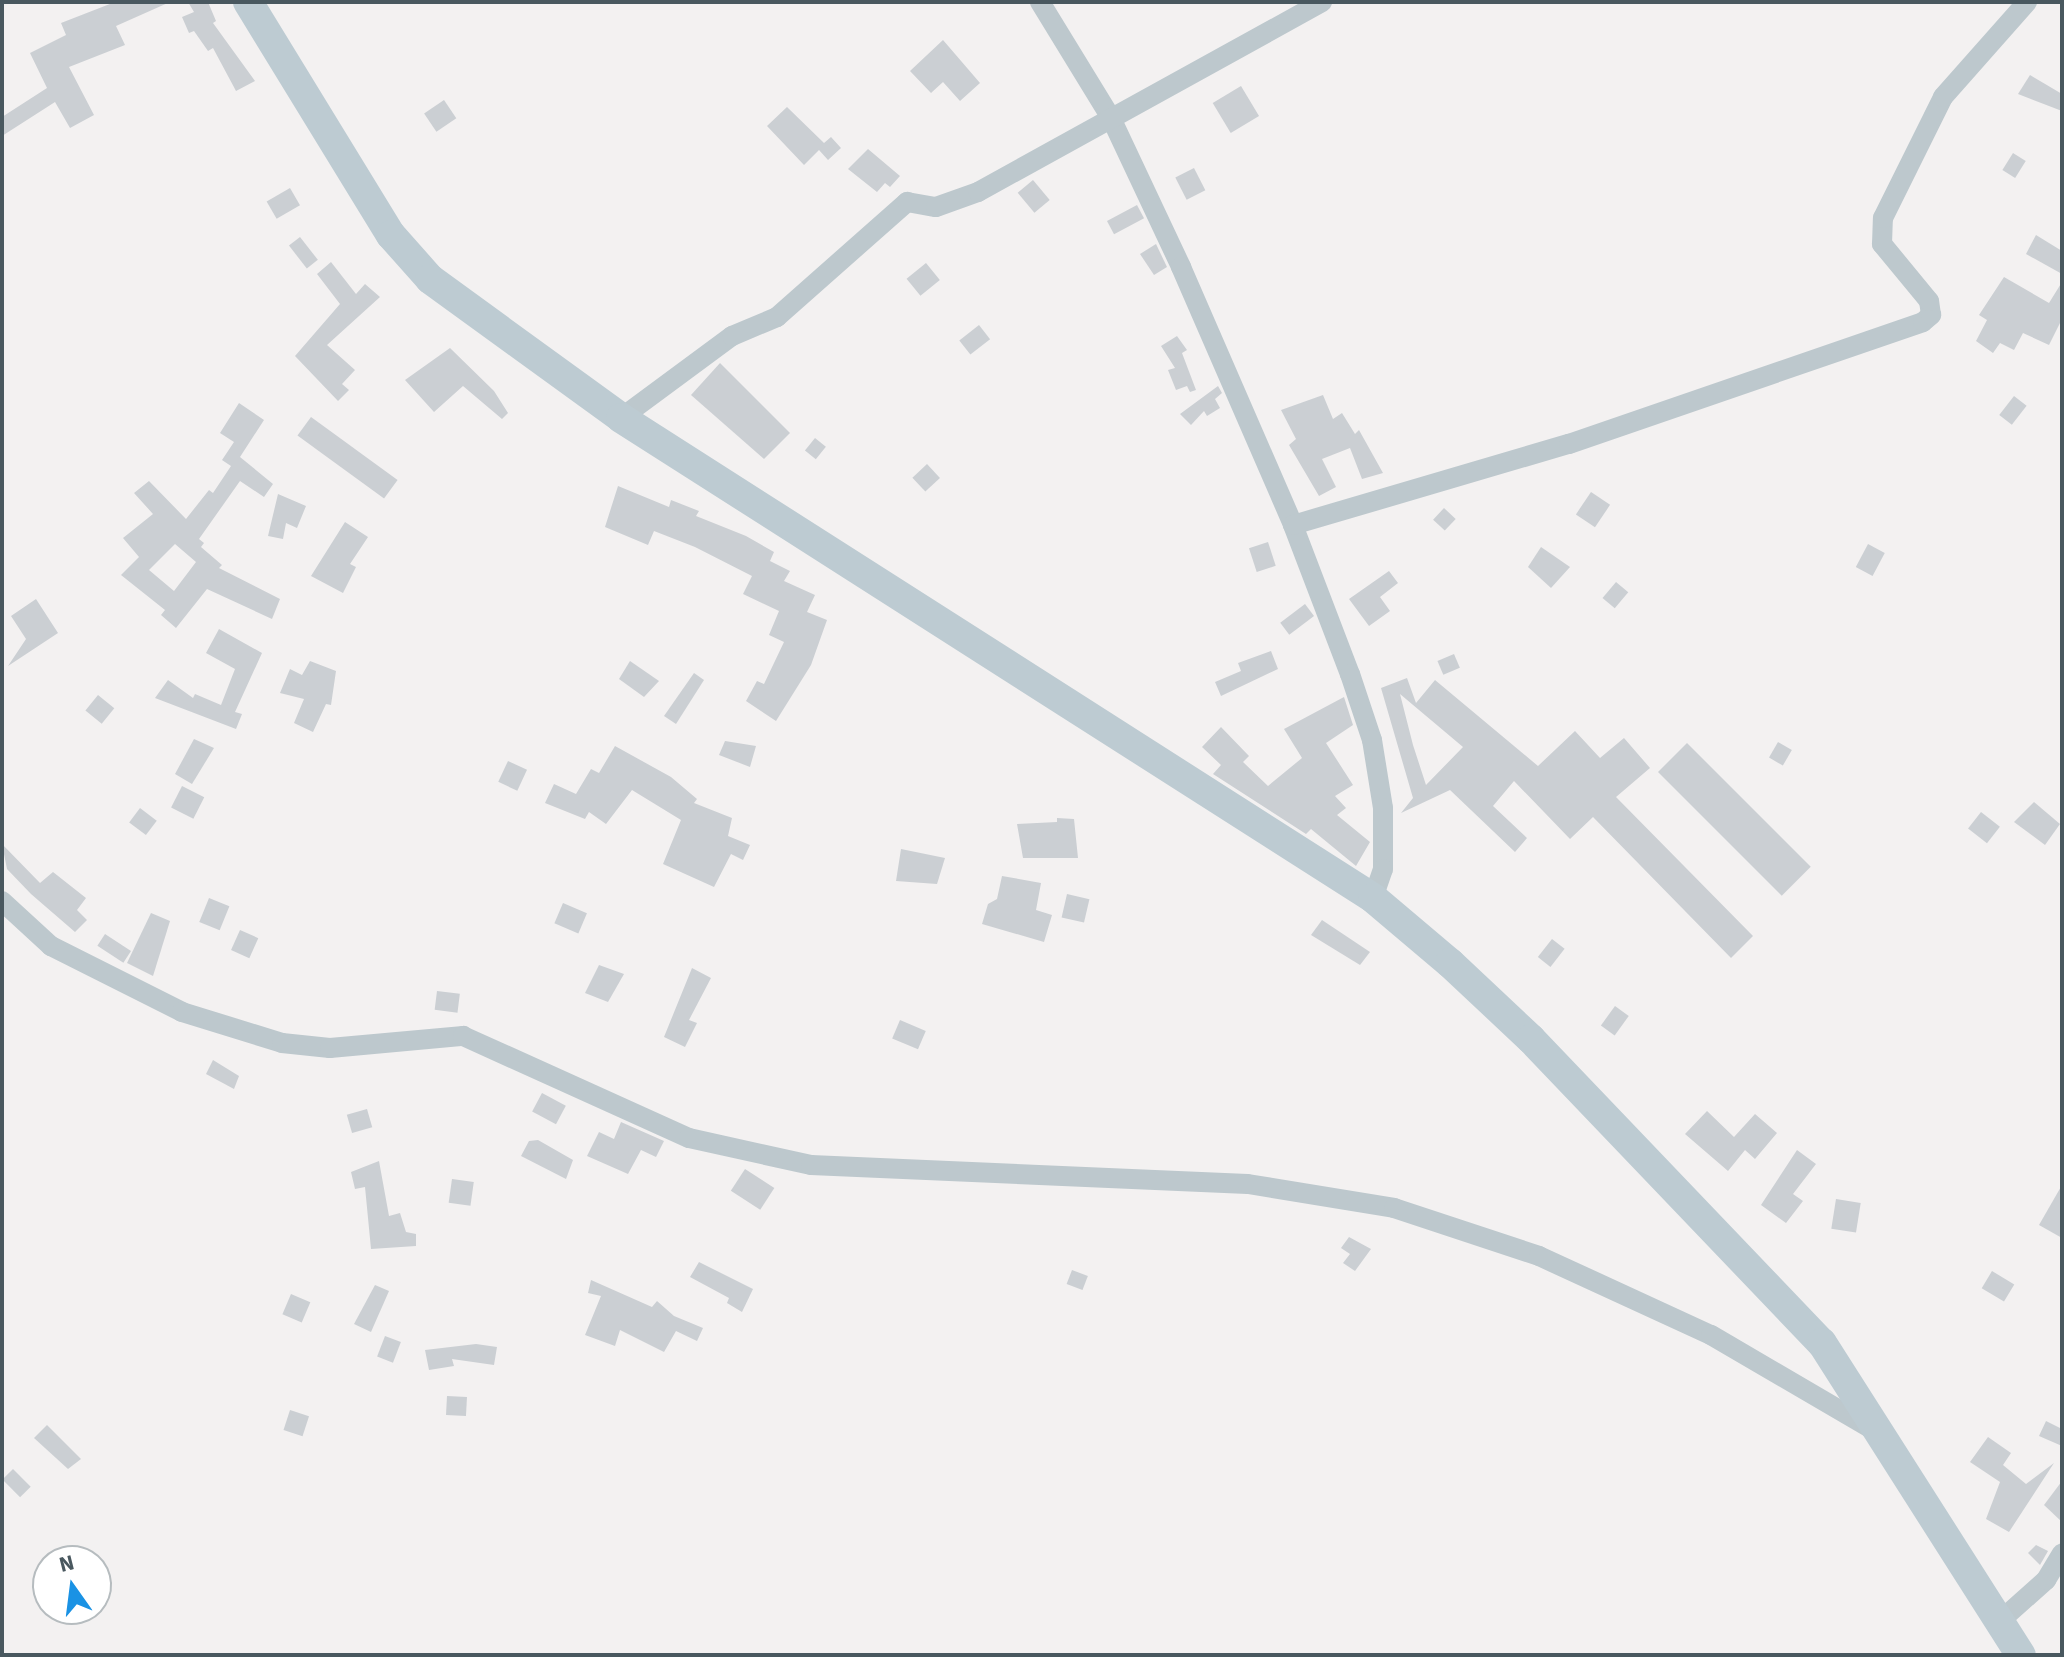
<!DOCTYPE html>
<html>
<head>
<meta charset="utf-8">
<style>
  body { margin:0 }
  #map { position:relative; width:2064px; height:1657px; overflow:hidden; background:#f3f1f1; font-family:"Source Sans 3",sans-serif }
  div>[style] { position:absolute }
  .building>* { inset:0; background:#cbcfd3; transform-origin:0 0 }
  .minor>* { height:20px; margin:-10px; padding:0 10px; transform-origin:10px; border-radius:10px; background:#bdc8cd }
  .secondary>* { height:30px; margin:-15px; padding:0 15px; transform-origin:15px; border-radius:15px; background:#bdcbd2 }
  span { translate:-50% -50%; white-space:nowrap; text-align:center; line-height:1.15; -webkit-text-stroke:7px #fff; paint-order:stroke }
  .frame { position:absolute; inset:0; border:4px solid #49585f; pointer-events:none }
  .north { position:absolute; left:32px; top:1545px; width:80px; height:80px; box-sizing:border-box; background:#fff; border:2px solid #b6bcbf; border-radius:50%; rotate:346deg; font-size:22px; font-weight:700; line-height:32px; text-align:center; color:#49585f }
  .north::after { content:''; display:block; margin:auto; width:28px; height:36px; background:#1a92e4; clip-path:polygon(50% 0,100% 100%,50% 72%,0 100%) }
</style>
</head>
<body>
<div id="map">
  <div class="building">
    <i style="clip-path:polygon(115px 2px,170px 2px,116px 26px,125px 45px,69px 67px,94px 115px,70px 128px,55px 102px,2px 136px,2px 117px,47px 88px,30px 53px,66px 35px,61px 23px)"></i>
    <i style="clip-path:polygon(188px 2px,208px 2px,216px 21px,213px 23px,255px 81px,236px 91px,213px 48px,208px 51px,194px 31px,189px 33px,182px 17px,194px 12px)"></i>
    <i style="clip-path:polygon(943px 40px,980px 83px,960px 101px,943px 82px,931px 93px,910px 71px)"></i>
    <i style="clip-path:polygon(2030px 75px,2062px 94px,2062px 111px,2018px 94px)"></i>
    <i style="left:1241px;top:86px;width:35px;height:33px;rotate:59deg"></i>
    <i style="left:444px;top:100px;width:22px;height:24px;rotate:56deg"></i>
    <i style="clip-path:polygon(787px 107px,824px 143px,831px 137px,841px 148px,828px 160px,819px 150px,804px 165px,767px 126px)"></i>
    <i style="clip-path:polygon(868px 149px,900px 176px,890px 187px,885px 183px,877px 192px,848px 169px)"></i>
    <i style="left:2013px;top:153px;width:15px;height:20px;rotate:32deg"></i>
    <i style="left:1194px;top:168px;width:25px;height:21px;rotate:63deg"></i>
    <i style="left:1033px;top:180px;width:26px;height:20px;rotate:50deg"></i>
    <i style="left:290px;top:188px;width:20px;height:27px;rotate:60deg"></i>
    <i style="left:1137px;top:205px;width:15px;height:34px;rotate:62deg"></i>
    <i style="clip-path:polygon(2036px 235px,2062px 251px,2062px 274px,2026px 254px)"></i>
    <i style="left:300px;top:237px;width:29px;height:14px;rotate:52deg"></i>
    <i style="clip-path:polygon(1156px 244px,1167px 267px,1154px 275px,1140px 254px)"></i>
    <i style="clip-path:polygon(331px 262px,356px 294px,365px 284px,380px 297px,327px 345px,355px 370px,342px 384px,349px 390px,338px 401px,295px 356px,340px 304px,317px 274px)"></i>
    <i style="left:926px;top:263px;width:22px;height:25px;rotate:51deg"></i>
    <i style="clip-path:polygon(2004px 277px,2049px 303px,2062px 282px,2062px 319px,2049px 345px,2023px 333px,2014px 350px,2000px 343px,1993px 353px,1976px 341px,1987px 320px,1979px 315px)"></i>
    <i style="left:979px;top:325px;width:18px;height:25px;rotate:52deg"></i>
    <i style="clip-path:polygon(1177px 336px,1187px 350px,1182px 353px,1196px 390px,1190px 392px,1187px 386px,1176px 390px,1168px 370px,1175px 368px,1161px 346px)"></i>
    <i style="clip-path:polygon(450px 348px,494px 391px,508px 413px,502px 419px,463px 386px,434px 412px,405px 380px)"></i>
    <i style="clip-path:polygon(720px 363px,790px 433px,764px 459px,691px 395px)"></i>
    <i style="clip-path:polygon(1218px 386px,1222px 393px,1215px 399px,1220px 408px,1207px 416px,1204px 411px,1191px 425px,1180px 414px)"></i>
    <i style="clip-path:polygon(1323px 395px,1333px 419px,1342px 413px,1355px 434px,1359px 430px,1383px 473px,1362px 479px,1350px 448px,1322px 459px,1336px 487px,1319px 496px,1289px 445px,1296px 439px,1281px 410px)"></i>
    <i style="left:2014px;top:396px;width:16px;height:24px;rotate:38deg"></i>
    <i style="clip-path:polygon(evenodd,239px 403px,264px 420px,240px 457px,273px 484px,264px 497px,240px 481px,199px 539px,204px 543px,201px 547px,222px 565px,219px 568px,280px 599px,272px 619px,207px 589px,176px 628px,161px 615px,165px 610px,121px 575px,139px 557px,123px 538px,153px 514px,134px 493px,149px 481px,186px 519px,209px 490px,213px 493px,231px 466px,222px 460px,234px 442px,220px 433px,239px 403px,175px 544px,196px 562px,174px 591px,149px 570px,175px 544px)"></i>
    <i style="left:311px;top:417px;width:107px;height:23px;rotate:36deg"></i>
    <i style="left:815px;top:438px;width:14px;height:16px;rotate:39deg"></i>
    <i style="left:927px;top:464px;width:19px;height:20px;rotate:47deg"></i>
    <i style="clip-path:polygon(618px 486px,669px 507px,671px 500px,699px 511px,696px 516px,746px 536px,774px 552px,770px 561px,790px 571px,784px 581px,815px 595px,807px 612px,827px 620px,811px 665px,776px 721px,746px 701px,757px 681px,764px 684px,784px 642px,769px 635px,779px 611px,743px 594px,752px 576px,695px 547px,654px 531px,648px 545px,605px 527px)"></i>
    <i style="left:1591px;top:492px;width:23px;height:27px;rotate:34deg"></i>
    <i style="clip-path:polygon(278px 494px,306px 506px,297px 528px,286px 523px,283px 539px,268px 536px)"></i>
    <i style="left:1444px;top:508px;width:16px;height:16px;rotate:43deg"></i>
    <i style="clip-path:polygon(345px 522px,368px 537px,350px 564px,356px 567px,343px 593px,311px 576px)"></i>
    <i style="left:1268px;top:542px;width:25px;height:20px;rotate:72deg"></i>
    <i style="left:1868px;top:544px;width:19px;height:26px;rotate:28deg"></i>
    <i style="clip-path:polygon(1541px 547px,1570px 567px,1551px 588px,1528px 567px)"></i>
    <i style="clip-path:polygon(1389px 571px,1398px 583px,1380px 597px,1390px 611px,1369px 626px,1349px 599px)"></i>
    <i style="left:1616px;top:582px;width:16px;height:21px;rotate:40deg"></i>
    <i style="clip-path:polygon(36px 599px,58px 633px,8px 666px,26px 639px,11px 616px)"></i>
    <i style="left:1305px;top:604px;width:15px;height:31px;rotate:53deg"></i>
    <i style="clip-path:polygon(219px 629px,262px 653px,235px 712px,242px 714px,236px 729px,155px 698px,168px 680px,193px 698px,195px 694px,221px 705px,235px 669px,206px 653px)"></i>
    <i style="clip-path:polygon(1271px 651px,1278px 669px,1221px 696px,1215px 682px,1241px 671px,1238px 663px)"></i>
    <i style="left:1454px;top:654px;width:15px;height:18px;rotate:67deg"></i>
    <i style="clip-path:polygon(310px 661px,336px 671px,331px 705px,326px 704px,313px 732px,294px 723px,304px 699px,280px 693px,290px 669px,302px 675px)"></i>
    <i style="clip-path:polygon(630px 661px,659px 681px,644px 697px,619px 679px)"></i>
    <i style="clip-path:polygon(694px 673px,704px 680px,676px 724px,664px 716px)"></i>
    <i style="clip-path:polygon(evenodd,1407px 678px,1416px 703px,1435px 680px,1538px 766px,1575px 731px,1600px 758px,1624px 738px,1650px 768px,1616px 797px,1753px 936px,1731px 958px,1593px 817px,1570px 839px,1514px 781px,1493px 806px,1527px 838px,1515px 852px,1450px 790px,1401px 813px,1413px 798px,1381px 688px,1407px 678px,1400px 694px,1463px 747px,1426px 785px,1413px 745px,1400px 694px)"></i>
    <i style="left:98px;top:695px;width:21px;height:20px;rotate:39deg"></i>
    <i style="clip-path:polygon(1344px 697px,1353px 725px,1326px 743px,1353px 785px,1335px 796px,1346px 808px,1337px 815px,1370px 842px,1356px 866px,1311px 829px,1306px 834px,1213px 774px,1221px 765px,1202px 747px,1221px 727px,1249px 756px,1243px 762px,1268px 786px,1302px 758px,1284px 729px)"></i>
    <i style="clip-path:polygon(194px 739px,214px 748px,192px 784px,175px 774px)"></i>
    <i style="clip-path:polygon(725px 741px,756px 746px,750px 767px,719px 755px)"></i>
    <i style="left:1778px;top:742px;width:16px;height:18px;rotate:30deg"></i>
    <i style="left:1687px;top:743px;width:175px;height:41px;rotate:45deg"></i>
    <i style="clip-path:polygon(615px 746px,671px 777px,697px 799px,694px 803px,732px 818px,728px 836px,750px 845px,743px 860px,731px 854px,714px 887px,663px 864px,681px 820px,632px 790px,606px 824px,589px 812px,585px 819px,545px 803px,554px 784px,576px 794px,591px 769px,599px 773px)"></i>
    <i style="left:508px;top:761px;width:21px;height:23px;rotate:25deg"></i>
    <i style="left:182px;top:786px;width:25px;height:24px;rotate:27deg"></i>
    <i style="clip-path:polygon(2034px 802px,2060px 824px,2045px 845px,2014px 822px)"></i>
    <i style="left:140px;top:808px;width:21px;height:18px;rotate:37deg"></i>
    <i style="left:1981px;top:812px;width:24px;height:21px;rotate:38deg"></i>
    <i style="clip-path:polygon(1057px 818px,1074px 819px,1078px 858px,1023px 858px,1017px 824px,1057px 822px)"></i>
    <i style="clip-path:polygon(2px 844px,40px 883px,53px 872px,86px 898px,77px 910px,87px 920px,75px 932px,31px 894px,7px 869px)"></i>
    <i style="clip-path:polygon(901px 849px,945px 858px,937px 884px,896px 881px)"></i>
    <i style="clip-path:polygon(1002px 876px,1041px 883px,1036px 910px,1052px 915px,1044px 942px,982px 924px,988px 904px,997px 899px)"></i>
    <i style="left:1067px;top:894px;width:23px;height:24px;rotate:13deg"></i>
    <i style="left:209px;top:898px;width:22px;height:26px;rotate:22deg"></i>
    <i style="left:563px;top:903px;width:26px;height:22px;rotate:23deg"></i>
    <i style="clip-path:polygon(151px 913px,170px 921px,153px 976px,127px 963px)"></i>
    <i style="clip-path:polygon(1322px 920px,1370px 952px,1360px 965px,1311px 935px)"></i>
    <i style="left:240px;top:930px;width:20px;height:22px;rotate:24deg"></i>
    <i style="left:105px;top:934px;width:31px;height:14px;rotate:33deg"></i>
    <i style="left:1552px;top:939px;width:16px;height:23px;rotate:38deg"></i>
    <i style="clip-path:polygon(599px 965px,624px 974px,608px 1002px,585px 993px)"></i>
    <i style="clip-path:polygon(692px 968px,711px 978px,689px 1020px,697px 1023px,685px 1047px,664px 1037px)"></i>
    <i style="left:437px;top:991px;width:23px;height:19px;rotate:7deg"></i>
    <i style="left:1615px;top:1006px;width:17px;height:24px;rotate:36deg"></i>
    <i style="left:900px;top:1020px;width:28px;height:20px;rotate:23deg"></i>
    <i style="clip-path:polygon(213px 1060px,239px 1076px,234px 1089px,206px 1074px)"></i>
    <i style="left:542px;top:1093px;width:27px;height:21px;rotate:28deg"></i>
    <i style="left:367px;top:1109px;width:19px;height:21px;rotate:74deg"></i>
    <i style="clip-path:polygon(1707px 1111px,1734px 1137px,1755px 1114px,1777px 1133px,1755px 1159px,1745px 1150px,1728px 1171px,1685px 1134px)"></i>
    <i style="clip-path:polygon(621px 1122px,664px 1141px,656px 1157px,641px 1150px,628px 1174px,587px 1156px,599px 1132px,614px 1139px)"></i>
    <i style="clip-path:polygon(538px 1140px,573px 1160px,566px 1179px,521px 1156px,529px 1141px)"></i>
    <i style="clip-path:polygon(1797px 1150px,1816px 1164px,1793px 1194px,1803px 1201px,1786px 1223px,1761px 1205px)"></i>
    <i style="clip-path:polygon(379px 1161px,389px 1216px,400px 1213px,406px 1232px,416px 1234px,416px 1246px,371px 1249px,365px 1187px,355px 1189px,351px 1172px)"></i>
    <i style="left:745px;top:1169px;width:35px;height:26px;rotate:33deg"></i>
    <i style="left:452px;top:1179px;width:22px;height:24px;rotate:8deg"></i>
    <i style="clip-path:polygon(2062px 1185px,2062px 1238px,2039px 1225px)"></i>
    <i style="left:1836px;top:1199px;width:25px;height:30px;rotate:9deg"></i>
    <i style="clip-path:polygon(1349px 1237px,1371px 1249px,1355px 1271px,1343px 1263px,1350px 1254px,1341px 1248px)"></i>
    <i style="clip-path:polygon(699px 1262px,753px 1289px,742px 1312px,727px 1303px,729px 1298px,690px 1277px)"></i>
    <i style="left:1072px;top:1270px;width:17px;height:15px;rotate:21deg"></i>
    <i style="left:1992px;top:1271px;width:26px;height:20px;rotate:31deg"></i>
    <i style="clip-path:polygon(591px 1280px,652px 1307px,657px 1301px,674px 1316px,703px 1328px,697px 1341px,676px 1331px,664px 1352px,620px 1330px,615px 1346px,585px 1335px,601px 1296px,588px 1293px)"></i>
    <i style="clip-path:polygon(375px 1285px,389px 1291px,371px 1332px,354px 1324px)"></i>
    <i style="left:291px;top:1294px;width:21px;height:22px;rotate:23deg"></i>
    <i style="left:385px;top:1336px;width:17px;height:22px;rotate:21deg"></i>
    <i style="clip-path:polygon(476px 1344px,497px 1347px,494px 1365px,452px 1359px,454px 1366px,429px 1370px,425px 1350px)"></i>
    <i style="left:447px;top:1396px;width:20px;height:19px;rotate:3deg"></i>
    <i style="left:290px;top:1410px;width:20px;height:21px;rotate:18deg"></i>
    <i style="clip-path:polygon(2046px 1421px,2062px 1429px,2062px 1446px,2039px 1436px)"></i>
    <i style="clip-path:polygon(47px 1425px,81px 1459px,68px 1469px,34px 1438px)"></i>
    <i style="clip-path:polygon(1988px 1437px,2011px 1453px,2003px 1465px,2026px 1484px,2054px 1463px,2009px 1532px,1986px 1519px,2000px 1482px,1970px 1462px)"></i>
    <i style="left:13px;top:1469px;width:25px;height:15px;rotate:45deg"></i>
    <i style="clip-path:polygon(2062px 1481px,2062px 1522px,2044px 1505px)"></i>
    <i style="clip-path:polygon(2036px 1545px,2048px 1551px,2040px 1565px,2028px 1553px)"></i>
  </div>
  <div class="minor">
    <i style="left:1040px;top:2px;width:136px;rotate:58.5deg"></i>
    <i style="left:1111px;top:118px;width:165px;rotate:64.8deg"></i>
    <i style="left:1181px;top:267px;width:281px;rotate:66.5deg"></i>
    <i style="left:1293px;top:525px;width:160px;rotate:69.1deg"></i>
    <i style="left:1350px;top:674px;width:70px;rotate:71.6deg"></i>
    <i style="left:1372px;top:740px;width:69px;rotate:80.8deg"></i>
    <i style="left:1383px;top:808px;width:61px;rotate:90deg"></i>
    <i style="left:1383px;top:869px;width:31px;rotate:109deg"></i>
    <i style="left:621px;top:418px;width:138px;rotate:-36.5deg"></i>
    <i style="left:732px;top:336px;width:49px;rotate:-22.9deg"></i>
    <i style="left:777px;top:317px;width:174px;rotate:-41.5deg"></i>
    <i style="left:907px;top:202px;width:29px;rotate:10deg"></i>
    <i style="left:936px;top:207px;width:45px;rotate:-19.7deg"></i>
    <i style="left:978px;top:192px;width:393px;rotate:-28.9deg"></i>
    <i style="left:1293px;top:525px;width:288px;rotate:-16.4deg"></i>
    <i style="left:1569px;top:444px;width:374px;rotate:-19deg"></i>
    <i style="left:1923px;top:322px;width:11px;rotate:-41deg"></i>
    <i style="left:1931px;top:315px;width:14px;rotate:-98deg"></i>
    <i style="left:1929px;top:301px;width:74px;rotate:-129.5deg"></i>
    <i style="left:1882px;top:244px;width:26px;rotate:-88deg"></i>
    <i style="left:1883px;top:218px;width:135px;rotate:-63.6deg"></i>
    <i style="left:1943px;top:97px;width:127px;rotate:-48.5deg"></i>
    <i style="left:2px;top:901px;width:67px;rotate:42.6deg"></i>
    <i style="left:51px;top:946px;width:147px;rotate:26.7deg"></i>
    <i style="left:182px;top:1012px;width:105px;rotate:17.2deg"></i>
    <i style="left:282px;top:1043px;width:48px;rotate:5.9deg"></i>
    <i style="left:330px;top:1048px;width:134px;rotate:-5.2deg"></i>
    <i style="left:463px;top:1036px;width:248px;rotate:24.3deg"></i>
    <i style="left:689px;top:1138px;width:125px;rotate:12.5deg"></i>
    <i style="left:811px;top:1165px;width:437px;rotate:2.5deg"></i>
    <i style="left:1248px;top:1184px;width:148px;rotate:9.3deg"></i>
    <i style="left:1394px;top:1208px;width:153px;rotate:18.3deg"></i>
    <i style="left:1539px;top:1256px;width:189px;rotate:24.7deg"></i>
    <i style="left:1711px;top:1335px;width:190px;rotate:30.3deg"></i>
    <i style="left:2000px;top:1621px;width:62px;rotate:-41.7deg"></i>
    <i style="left:2046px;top:1580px;width:31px;rotate:-59deg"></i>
  </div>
  <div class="secondary">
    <i style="left:248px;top:2px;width:273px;rotate:58.5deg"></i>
    <i style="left:391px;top:235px;width:59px;rotate:48.4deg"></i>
    <i style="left:430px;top:279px;width:236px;rotate:36deg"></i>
    <i style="left:621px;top:418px;width:892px;rotate:32.55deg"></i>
    <i style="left:1373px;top:898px;width:101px;rotate:40.2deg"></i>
    <i style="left:1450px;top:963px;width:111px;rotate:43.2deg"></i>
    <i style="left:1531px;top:1039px;width:421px;rotate:46.3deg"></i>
    <i style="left:1822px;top:1343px;width:370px;rotate:57.5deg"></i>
  </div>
  <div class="frame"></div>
  <div class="north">N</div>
</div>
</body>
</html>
